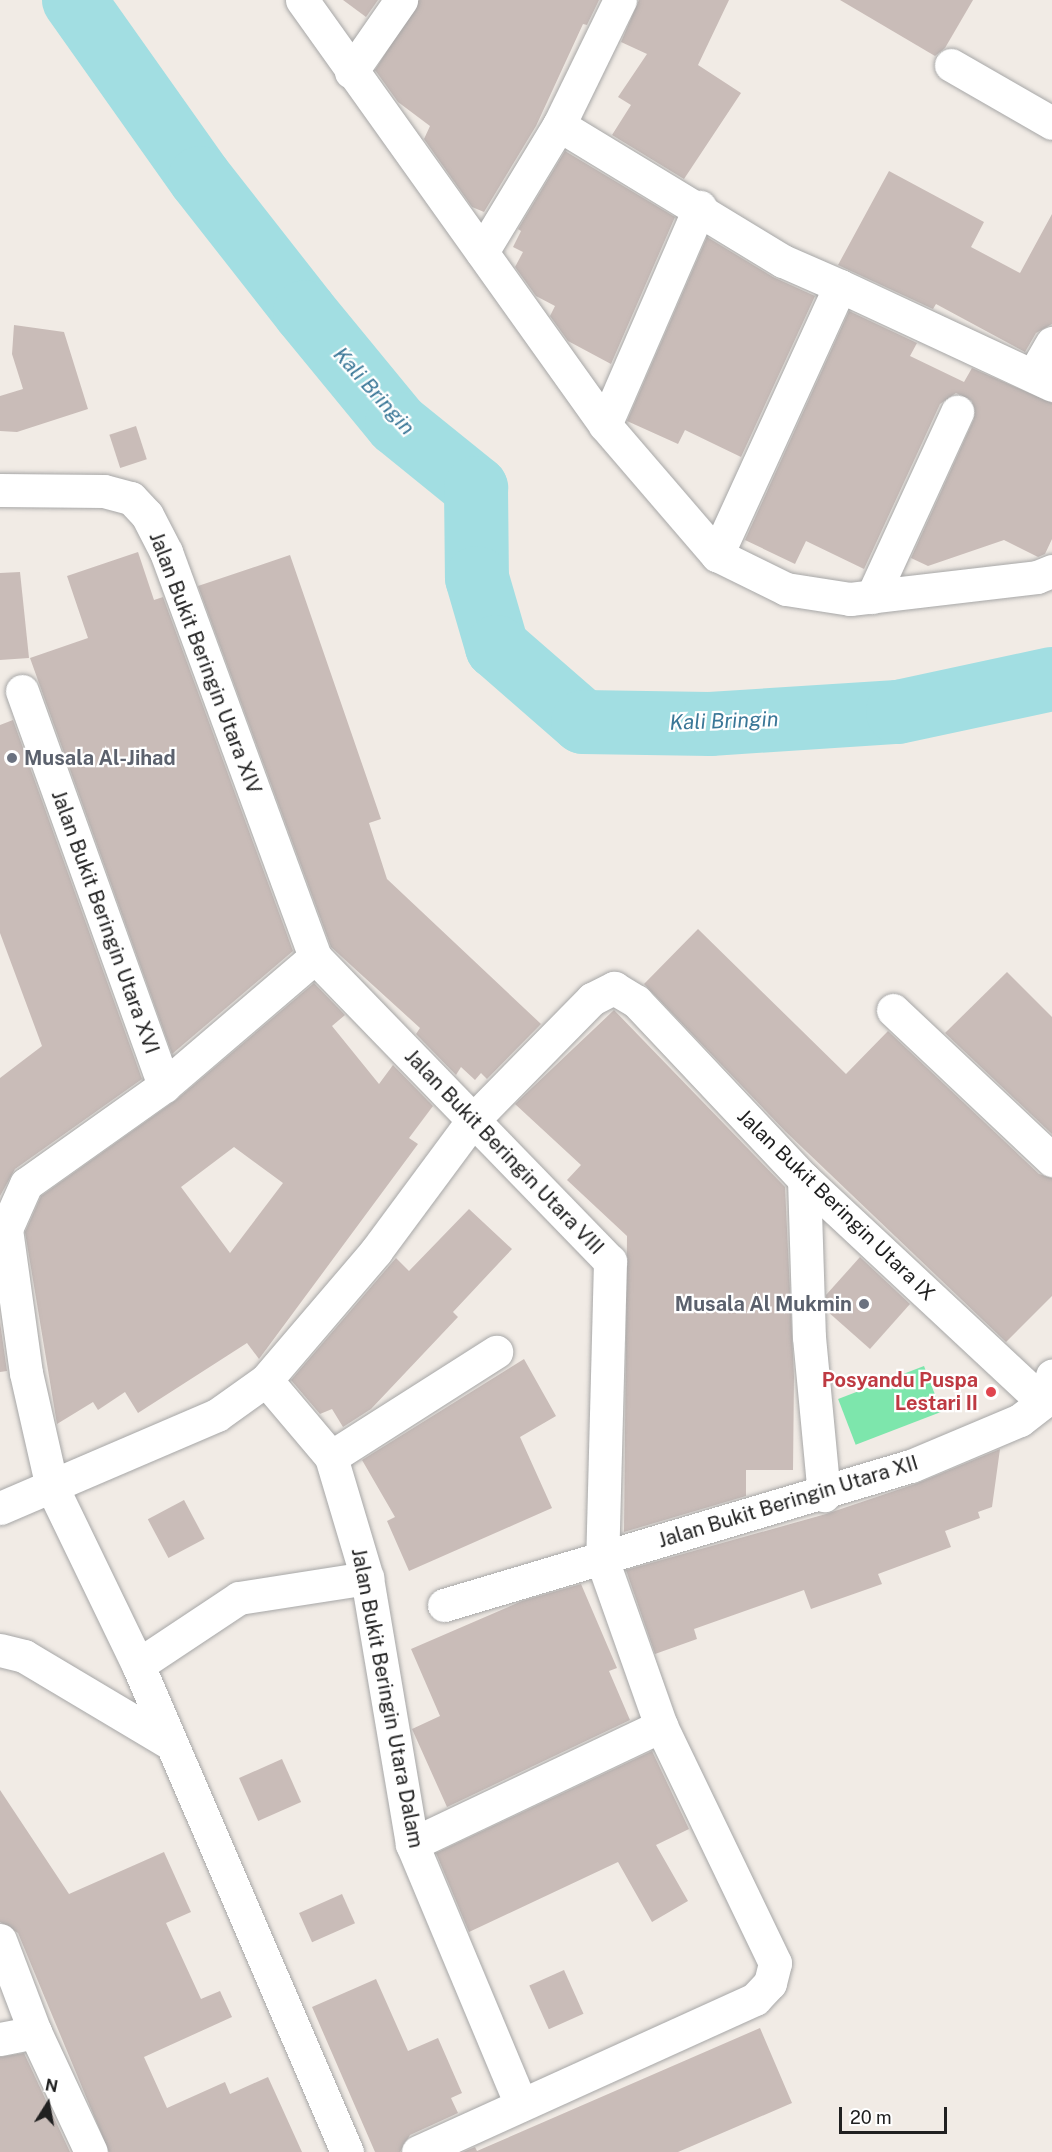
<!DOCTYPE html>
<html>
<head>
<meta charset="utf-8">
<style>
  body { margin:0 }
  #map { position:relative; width:1052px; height:2152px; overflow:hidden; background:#f1ebe5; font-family:"Public Sans",sans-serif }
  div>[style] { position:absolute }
  .pitch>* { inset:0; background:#7de6ac; transform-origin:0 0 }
  .river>* { height:64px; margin:-32px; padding:0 32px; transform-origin:32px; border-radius:32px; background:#a2dee2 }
  .building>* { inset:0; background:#c9bcb8; transform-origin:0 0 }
  .roads { filter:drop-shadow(0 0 2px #a7a7a7) drop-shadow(0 0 2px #a7a7a7) }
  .minor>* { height:33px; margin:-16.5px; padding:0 16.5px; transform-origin:16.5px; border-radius:16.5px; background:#fff }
  .dots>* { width:16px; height:16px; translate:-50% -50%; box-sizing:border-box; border:3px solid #fff; border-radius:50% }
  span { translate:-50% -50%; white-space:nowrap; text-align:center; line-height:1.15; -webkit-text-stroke:4.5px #fff; paint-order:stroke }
  .street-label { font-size:20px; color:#202020 }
  .worship-label { font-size:20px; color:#5b616d; font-weight:700 }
  .left { translate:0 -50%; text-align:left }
  .right { translate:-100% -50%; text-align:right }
  .health-label { font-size:20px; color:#be3a42; font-weight:700 }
  .water-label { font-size:21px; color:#3a7797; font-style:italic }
  .north { position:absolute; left:18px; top:2074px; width:60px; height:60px; -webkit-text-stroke:4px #fff; paint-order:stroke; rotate:11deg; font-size:16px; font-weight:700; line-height:24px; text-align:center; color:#202020 }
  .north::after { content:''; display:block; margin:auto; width:21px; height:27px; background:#202020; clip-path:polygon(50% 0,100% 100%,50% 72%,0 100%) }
  .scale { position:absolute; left:839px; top:2107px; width:108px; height:27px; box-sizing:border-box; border:3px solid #202020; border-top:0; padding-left:8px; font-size:18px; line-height:21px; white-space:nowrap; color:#202020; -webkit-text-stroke:4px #fff; paint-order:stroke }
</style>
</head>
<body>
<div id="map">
  <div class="pitch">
    <i style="left:924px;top:1366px;width:49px;height:92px;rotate:69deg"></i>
  </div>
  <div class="river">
    <i style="left:74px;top:0;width:218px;rotate:54.7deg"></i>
    <i style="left:200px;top:178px;width:170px;rotate:51.9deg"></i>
    <i style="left:305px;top:312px;width:145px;rotate:50.6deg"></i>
    <i style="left:397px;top:424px;width:102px;rotate:39deg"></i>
    <i style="left:476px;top:488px;width:90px;rotate:89.4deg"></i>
    <i style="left:477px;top:578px;width:72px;rotate:73.8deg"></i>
    <i style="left:497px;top:647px;width:114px;rotate:41.1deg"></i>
    <i style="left:583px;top:722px;width:127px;rotate:0.9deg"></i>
    <i style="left:710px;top:724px;width:188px;rotate:-3.7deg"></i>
    <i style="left:898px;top:712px;width:157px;rotate:-12.1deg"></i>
  </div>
  <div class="building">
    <i style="clip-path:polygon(343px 0,378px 0,366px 17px)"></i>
    <i style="clip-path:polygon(419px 0,599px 0,587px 25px,583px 24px,536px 126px,484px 212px,472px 207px,424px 139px,430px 126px,398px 102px,375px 70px)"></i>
    <i style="clip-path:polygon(639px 0,729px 0,698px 65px,741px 93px,684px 179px,612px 135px,631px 105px,618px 97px,647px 54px,621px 42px)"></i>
    <i style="clip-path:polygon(840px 0,973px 0,945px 48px,935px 56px)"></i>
    <i style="clip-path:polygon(565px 151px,675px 217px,611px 364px,568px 341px,550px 316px,555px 306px,536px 296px,515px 267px,523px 252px,513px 247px,521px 231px,518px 229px)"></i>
    <i style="clip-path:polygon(889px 171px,984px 222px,971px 247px,1020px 273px,1052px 214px,1052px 324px,1036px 333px,1025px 352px,936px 304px,933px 309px,838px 265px)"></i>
    <i style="clip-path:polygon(707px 237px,773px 277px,815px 296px,741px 457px,685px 430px,678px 444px,627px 421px)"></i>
    <i style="clip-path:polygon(849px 311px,917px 343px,910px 356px,964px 382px,972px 368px,1052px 403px,1052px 539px,1045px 554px,1038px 557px,1004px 540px,928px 566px,911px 558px,974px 419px,972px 401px,956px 393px,940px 404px,864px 569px,806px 541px,795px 564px,745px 540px)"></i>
    <i style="clip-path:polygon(14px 325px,64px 332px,88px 409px,17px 432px,0 431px,0 396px,23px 389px,12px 354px)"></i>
    <i style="left:136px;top:426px;width:35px;height:28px;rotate:72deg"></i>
    <i style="clip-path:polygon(138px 552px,154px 600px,163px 597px,293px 951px,172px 1054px,30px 658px,88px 638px,67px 576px)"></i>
    <i style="clip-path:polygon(290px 555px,381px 819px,369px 823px,387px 879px,541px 1024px,487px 1079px,481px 1073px,475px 1080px,461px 1067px,456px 1075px,416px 1034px,420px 1028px,331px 947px,198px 586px)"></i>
    <i style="clip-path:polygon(20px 572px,29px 658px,0 660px,0 573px)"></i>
    <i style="clip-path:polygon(13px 720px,142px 1079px,15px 1169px,0 1196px,0 1078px,42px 1046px,0 933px,0 725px)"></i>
    <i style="clip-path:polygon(698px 929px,846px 1074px,888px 1031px,1039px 1174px,1052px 1178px,1052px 1296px,1006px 1342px,785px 1131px,644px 984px)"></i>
    <i style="clip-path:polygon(1007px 972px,1052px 1017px,1052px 1134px,945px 1033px)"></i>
    <i style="clip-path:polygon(evenodd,314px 983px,345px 1015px,332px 1026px,379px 1084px,393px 1065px,433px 1106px,409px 1138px,418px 1144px,259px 1359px,247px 1343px,138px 1413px,125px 1392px,98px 1410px,93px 1402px,57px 1424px,25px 1232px,41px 1196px,176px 1100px,314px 983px,234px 1147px,283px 1183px,230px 1253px,181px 1187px,234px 1147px)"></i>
    <i style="clip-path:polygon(614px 1010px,785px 1187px,794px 1376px,793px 1470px,746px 1470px,746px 1496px,624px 1532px,627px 1236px,567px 1180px,581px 1165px,515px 1104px)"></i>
    <i style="clip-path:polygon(469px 1209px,512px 1249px,453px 1312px,458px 1317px,371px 1409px,343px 1427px,332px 1409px,320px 1414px,291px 1380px,396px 1258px,409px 1271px)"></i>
    <i style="clip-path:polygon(860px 1257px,910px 1304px,870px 1349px,827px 1311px,826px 1295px)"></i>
    <i style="clip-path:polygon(0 1322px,7px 1371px,0 1372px)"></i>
    <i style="clip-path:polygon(524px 1359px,556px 1416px,520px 1437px,552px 1508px,409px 1571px,387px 1521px,395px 1517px,362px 1460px)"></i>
    <i style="clip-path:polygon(1000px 1449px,992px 1507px,978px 1512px,980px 1518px,945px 1531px,951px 1547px,878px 1574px,882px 1584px,811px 1609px,804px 1590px,694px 1629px,697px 1639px,655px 1654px,626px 1570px,826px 1514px,918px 1483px)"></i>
    <i style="left:184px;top:1500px;width:44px;height:41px;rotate:62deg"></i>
    <i style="clip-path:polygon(581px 1584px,617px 1668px,609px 1671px,630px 1720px,447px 1807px,412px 1729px,440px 1716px,411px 1649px,522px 1601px)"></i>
    <i style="clip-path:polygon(652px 1751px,689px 1829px,656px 1845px,688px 1901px,652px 1922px,618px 1862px,469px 1932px,436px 1853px)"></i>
    <i style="left:282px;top:1759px;width:47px;height:47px;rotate:66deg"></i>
    <i style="clip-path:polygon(0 1790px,69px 1894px,164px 1852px,191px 1912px,166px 1923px,201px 1999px,220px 1991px,232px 2017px,144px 2057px,167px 2108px,225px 2082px,230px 2094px,268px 2077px,302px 2152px,109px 2152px,18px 1933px,0 1922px)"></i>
    <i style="left:342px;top:1894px;width:32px;height:47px;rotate:66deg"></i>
    <i style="left:564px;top:1970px;width:48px;height:38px;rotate:66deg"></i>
    <i style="clip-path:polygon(376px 1979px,408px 2051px,438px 2038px,462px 2093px,451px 2098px,458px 2113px,410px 2135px,400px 2152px,375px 2152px,312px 2007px)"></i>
    <i style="clip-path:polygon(760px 2028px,792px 2103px,678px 2152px,463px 2152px,475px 2147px,477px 2151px)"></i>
    <i style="clip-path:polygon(24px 2053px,70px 2152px,0 2152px,0 2057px)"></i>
  </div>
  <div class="roads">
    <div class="minor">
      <i style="left:302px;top:0;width:522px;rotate:54.51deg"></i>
      <i style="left:605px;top:425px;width:172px;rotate:49.3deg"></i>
      <i style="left:717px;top:555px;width:77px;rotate:26.2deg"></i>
      <i style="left:786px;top:589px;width:65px;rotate:8.9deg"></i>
      <i style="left:850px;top:599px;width:188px;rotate:-6.7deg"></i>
      <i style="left:1037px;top:577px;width:16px;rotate:-22deg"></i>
      <i style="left:951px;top:65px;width:116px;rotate:29.9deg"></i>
      <i style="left:351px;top:72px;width:88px;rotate:-55.2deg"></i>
      <i style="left:559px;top:125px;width:262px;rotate:31.3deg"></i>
      <i style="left:783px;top:261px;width:62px;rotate:23.7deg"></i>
      <i style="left:840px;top:286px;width:296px;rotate:114.6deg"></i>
      <i style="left:482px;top:252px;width:149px;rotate:-58.8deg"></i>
      <i style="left:559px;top:125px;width:139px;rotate:-64deg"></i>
      <i style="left:840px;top:286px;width:234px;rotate:25deg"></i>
      <i style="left:1034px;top:374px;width:36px;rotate:-60deg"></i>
      <i style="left:605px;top:425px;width:238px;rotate:-66.5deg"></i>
      <i style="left:0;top:490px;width:104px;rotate:0.6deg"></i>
      <i style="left:104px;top:491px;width:28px;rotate:15deg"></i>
      <i style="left:131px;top:498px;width:23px;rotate:47deg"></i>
      <i style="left:147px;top:515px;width:42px;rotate:62.8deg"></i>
      <i style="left:166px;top:552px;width:432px;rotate:69.8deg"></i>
      <i style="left:315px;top:957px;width:424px;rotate:45.9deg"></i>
      <i style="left:610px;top:1261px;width:298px;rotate:91.5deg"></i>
      <i style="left:602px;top:1559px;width:177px;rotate:70.5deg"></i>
      <i style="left:661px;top:1726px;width:263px;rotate:64.3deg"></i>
      <i style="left:775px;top:1963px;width:21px;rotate:104deg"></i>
      <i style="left:770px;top:1983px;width:22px;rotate:133deg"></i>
      <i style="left:755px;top:1999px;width:370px;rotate:155.6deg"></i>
      <i style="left:872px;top:597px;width:204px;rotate:-65.3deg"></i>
      <i style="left:22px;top:691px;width:420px;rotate:70.2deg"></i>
      <i style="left:315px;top:957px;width:199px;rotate:139.5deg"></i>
      <i style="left:164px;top:1086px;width:169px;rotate:144.6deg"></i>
      <i style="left:26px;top:1184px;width:49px;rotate:114deg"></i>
      <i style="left:6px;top:1229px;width:145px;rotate:82.1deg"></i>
      <i style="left:26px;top:1373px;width:117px;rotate:77.2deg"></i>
      <i style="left:52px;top:1487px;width:198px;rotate:64.2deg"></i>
      <i style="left:138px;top:1665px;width:530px;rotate:66.77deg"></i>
      <i style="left:893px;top:1010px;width:219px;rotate:43.3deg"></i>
      <i style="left:804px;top:1179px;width:158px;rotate:88.2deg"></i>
      <i style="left:809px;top:1337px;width:159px;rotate:84.6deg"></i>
      <i style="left:266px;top:1380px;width:101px;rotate:49.8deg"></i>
      <i style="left:331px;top:1457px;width:126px;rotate:73.4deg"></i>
      <i style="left:367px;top:1578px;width:270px;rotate:80.4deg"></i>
      <i style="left:412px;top:1844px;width:280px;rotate:67.3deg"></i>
      <i style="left:331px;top:1457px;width:196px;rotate:-32.5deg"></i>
      <i style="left:0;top:1508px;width:236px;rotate:-23.2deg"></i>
      <i style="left:217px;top:1415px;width:60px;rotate:-35.5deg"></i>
      <i style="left:266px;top:1380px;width:170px;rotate:-49.5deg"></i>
      <i style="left:376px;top:1251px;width:163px;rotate:-53.5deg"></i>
      <i style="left:473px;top:1120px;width:170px;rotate:-45.5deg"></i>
      <i style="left:592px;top:999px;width:25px;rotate:-27deg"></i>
      <i style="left:614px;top:988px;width:26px;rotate:31deg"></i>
      <i style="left:636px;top:1001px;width:245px;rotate:46.7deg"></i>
      <i style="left:804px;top:1179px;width:327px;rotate:43deg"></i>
      <i style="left:444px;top:1605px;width:487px;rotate:-16.6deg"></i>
      <i style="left:911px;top:1466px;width:118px;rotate:-22.9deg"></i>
      <i style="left:1020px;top:1420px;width:29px;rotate:-38deg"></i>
      <i style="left:1043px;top:1402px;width:28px;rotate:-71deg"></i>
      <i style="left:0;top:1650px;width:25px;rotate:14deg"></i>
      <i style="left:24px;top:1656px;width:170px;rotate:30.8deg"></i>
      <i style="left:138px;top:1665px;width:121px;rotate:-33.6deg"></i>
      <i style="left:239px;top:1598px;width:130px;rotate:-8.9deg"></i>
      <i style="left:412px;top:1844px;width:276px;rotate:-25.4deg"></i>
      <i style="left:0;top:1940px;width:98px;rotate:69.2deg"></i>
      <i style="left:35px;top:2032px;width:132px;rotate:65deg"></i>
      <i style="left:0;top:2039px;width:36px;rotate:-11deg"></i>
    </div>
  </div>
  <div class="dots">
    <i style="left:12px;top:758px;background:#6b7280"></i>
    <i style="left:864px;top:1304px;background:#6b7280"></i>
    <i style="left:991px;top:1392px;background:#e0444e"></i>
  </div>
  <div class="street-label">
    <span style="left:205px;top:663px;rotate:69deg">Jalan Bukit Beringin Utara XIV</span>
    <span style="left:105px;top:922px;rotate:70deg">Jalan Bukit Beringin Utara XVI</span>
    <span style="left:504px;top:1152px;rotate:46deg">Jalan Bukit Beringin Utara VIII</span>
    <span style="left:836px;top:1205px;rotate:44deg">Jalan Bukit Beringin Utara IX</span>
    <span style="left:788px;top:1502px;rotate:-17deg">Jalan Bukit Beringin Utara XII</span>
    <span style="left:387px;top:1698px;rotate:79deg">Jalan Bukit Beringin Utara Dalam</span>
  </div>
  <div class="worship-label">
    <span class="left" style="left:24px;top:758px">Musala Al-Jihad</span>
    <span class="right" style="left:852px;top:1304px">Musala Al Mukmin</span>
  </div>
  <div class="health-label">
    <span class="right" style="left:978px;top:1392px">Posyandu Puspa<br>Lestari II</span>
  </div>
  <div class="water-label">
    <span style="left:374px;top:391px;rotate:48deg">Kali Bringin</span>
    <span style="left:724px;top:721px;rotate:-2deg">Kali Bringin</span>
  </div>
  <div class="north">N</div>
  <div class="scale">20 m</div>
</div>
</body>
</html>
